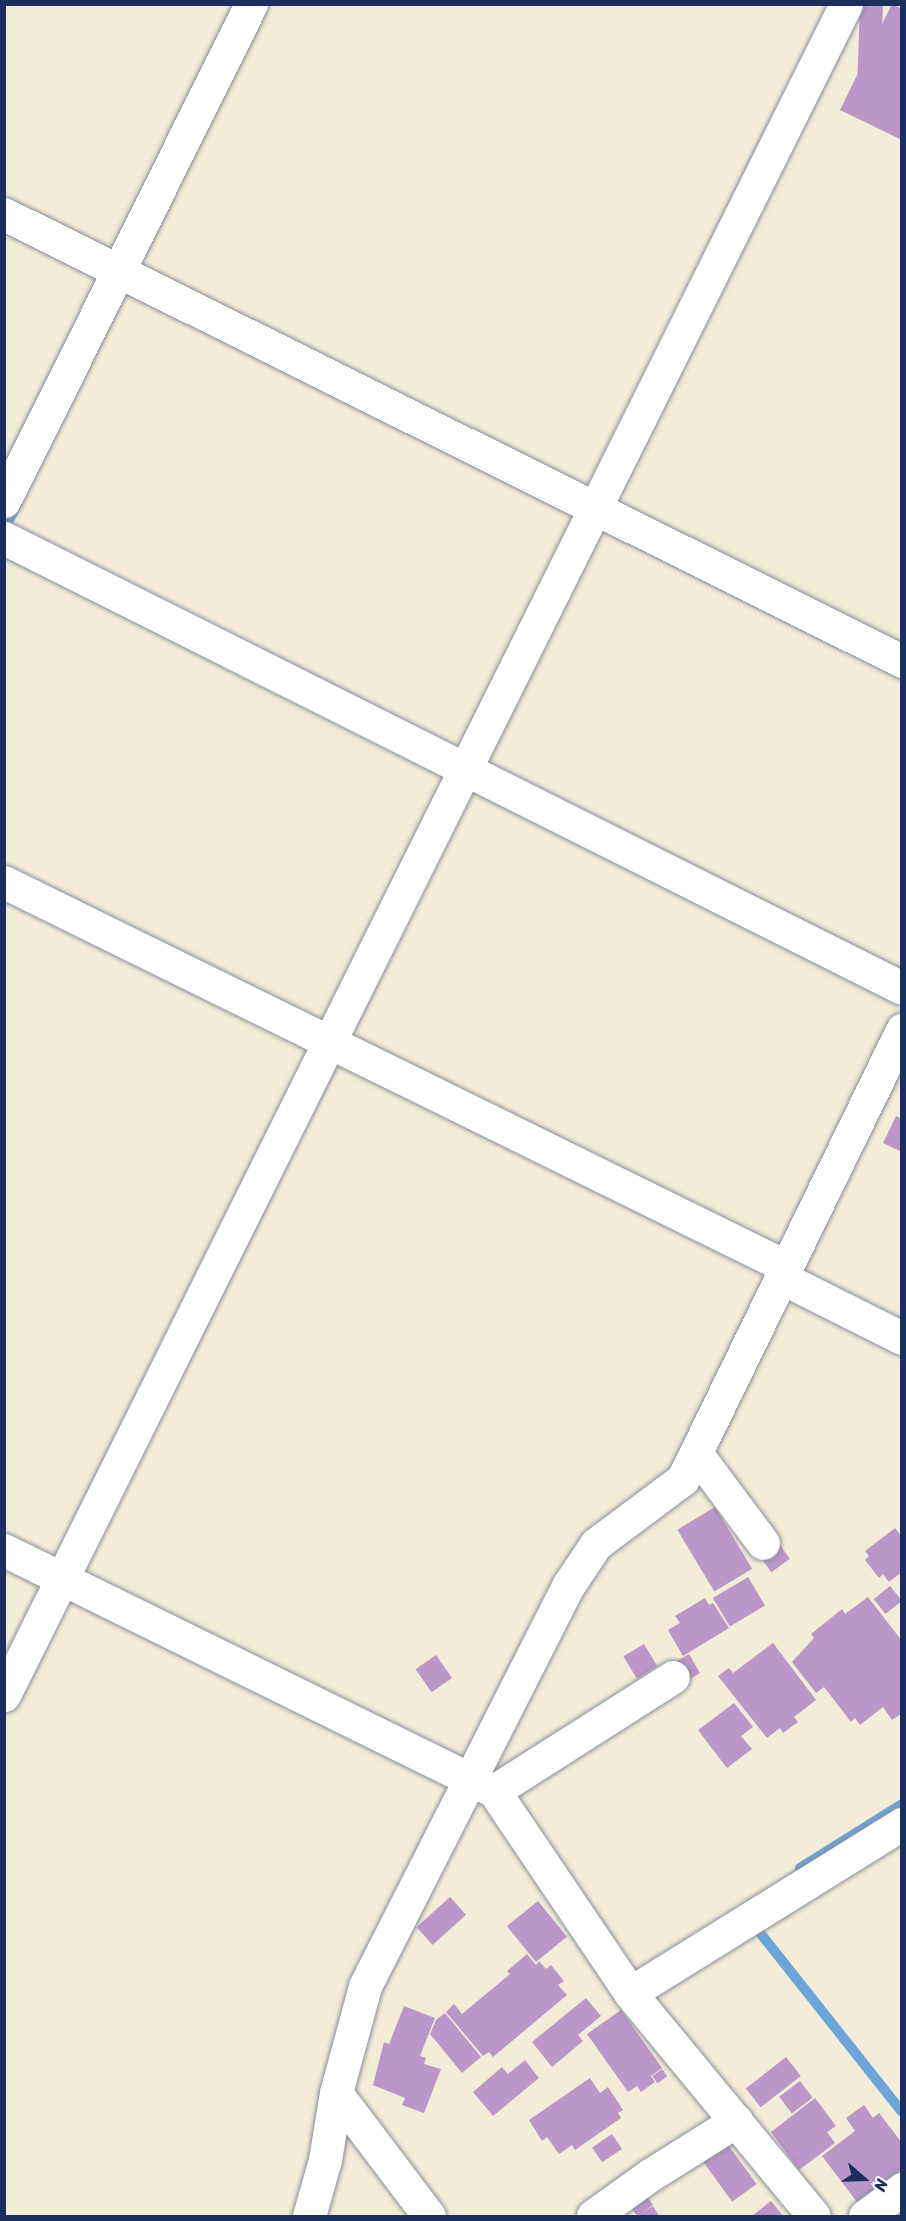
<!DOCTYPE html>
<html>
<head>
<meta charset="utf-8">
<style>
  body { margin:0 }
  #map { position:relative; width:906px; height:2221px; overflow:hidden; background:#f3ecd7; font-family:Sriracha,sans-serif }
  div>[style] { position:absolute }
  .stream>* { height:10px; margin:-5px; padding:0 5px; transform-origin:5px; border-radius:5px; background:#6ca5db }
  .building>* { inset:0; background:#bb96c8; transform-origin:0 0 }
  .roads { filter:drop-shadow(0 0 2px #878e9a) drop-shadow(0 0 2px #878e9a) }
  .minor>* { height:33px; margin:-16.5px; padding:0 16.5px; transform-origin:16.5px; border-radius:16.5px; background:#fff }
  span { translate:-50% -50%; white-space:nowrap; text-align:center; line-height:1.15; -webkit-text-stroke:5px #fff; paint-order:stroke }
  .frame { position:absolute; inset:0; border:6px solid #1b2f5e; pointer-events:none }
  .north { position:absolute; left:834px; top:2149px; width:60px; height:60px; -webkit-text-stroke:4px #fff; paint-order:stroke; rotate:110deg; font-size:16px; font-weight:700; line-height:24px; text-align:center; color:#1b2f5e }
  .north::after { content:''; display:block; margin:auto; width:21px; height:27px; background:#1b2f5e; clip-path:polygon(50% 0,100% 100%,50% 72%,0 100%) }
</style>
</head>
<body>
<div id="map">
  <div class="stream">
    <i style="left:8px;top:522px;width:20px;rotate:-63deg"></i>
    <i style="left:800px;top:1868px;width:120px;rotate:-32.1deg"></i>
    <i style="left:757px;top:1929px;width:233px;rotate:51.6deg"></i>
  </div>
  <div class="building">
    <i style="left:860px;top:4px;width:23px;height:106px;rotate:2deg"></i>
    <i style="clip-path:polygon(892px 4px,902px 9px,902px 140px,840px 110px)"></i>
    <i style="clip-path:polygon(896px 1116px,902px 1119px,902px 1152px,883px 1143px)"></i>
    <i style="left:715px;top:1507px;width:72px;height:44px;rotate:59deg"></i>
    <i style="clip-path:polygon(895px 1528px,902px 1537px,902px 1572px,889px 1582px,883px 1574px,879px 1578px,865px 1560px,869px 1556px,865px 1551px)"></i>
    <i style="left:777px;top:1541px;width:22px;height:23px;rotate:54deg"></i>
    <i style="left:748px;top:1577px;width:33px;height:41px;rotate:59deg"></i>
    <i style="left:890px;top:1586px;width:19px;height:21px;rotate:51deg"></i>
    <i style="clip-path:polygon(868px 1597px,902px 1641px,902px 1713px,892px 1720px,883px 1707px,860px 1725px,855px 1718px,851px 1722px,824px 1687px,816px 1693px,792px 1662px,814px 1638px,811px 1634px,842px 1609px,845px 1614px)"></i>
    <i style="clip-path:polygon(705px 1598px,709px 1605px,713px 1603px,729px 1628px,683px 1656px,668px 1630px,680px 1623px,675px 1616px)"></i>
    <i style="clip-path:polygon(773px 1643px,816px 1700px,794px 1717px,798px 1722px,783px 1733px,780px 1728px,767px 1738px,718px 1676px,729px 1668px,733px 1673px)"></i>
    <i style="left:644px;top:1644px;width:26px;height:24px;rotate:59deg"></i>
    <i style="left:689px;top:1654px;width:22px;height:22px;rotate:60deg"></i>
    <i style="left:436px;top:1655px;width:28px;height:25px;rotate:55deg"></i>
    <i style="clip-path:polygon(734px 1703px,753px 1727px,741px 1736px,752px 1749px,727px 1768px,698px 1730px)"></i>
    <i style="left:450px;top:1897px;width:24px;height:45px;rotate:48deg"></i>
    <i style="left:538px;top:1901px;width:46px;height:40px;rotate:51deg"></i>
    <i style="clip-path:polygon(527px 1954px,536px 1965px,539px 1961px,546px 1969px,551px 1965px,564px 1981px,558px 1985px,567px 1995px,493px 2057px,489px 2052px,483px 2056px,446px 2012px,454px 2004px,462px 2014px,510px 1974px,507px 1971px)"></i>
    <i style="clip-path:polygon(586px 1998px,601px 2016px,578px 2035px,583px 2041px,552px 2067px,532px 2042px)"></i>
    <i style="clip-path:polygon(404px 2006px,435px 2018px,420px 2056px,426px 2058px,424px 2064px,441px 2069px,424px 2113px,402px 2105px,405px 2098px,373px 2085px,384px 2042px,389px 2044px)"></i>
    <i style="clip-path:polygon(621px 2010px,662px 2068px,651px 2076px,655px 2082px,641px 2092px,637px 2086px,628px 2092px,587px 2034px)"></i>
    <i style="clip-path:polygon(445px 2013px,481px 2057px,462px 2073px,430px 2034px,436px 2020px)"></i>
    <i style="left:786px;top:2057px;width:24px;height:51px;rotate:52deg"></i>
    <i style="clip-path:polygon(525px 2060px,539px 2078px,493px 2116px,473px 2092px,502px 2067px,508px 2074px)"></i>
    <i style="left:662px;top:2069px;width:9px;height:12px;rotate:54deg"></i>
    <i style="clip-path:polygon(590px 2078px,600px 2093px,608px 2087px,623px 2110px,618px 2113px,621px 2118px,575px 2150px,572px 2145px,559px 2154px,547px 2137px,542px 2141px,529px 2120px)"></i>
    <i style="left:800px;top:2081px;width:21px;height:26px;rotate:53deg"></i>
    <i style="clip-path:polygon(815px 2098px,836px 2126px,827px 2132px,835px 2143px,799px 2170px,771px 2132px)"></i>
    <i style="clip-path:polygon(864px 2105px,873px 2118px,879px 2113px,902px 2143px,902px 2169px,857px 2202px,822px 2156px,855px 2131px,846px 2118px)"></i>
    <i style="left:612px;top:2134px;width:18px;height:24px;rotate:56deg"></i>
    <i style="left:723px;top:2138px;width:57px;height:30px;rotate:54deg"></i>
    <i style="clip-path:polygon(644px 2192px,653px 2205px,641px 2214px,653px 2206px,659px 2216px,637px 2216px,628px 2203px)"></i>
    <i style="clip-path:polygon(771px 2201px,783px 2216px,752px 2216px)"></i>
  </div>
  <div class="roads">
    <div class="minor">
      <i style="left:4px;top:214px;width:1003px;rotate:26.46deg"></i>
      <i style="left:4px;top:501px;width:555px;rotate:-63.57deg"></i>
      <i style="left:4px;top:538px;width:1004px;rotate:26.62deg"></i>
      <i style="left:4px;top:882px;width:870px;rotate:26.18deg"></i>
      <i style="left:780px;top:1277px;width:136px;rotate:26.6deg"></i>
      <i style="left:696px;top:1453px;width:112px;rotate:53.3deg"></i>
      <i style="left:4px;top:1550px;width:546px;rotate:26.19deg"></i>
      <i style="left:494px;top:1791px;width:244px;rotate:56deg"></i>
      <i style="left:630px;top:1993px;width:289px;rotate:50.5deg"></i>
      <i style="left:4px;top:1695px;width:1889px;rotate:-63.53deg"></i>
      <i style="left:494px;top:1791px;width:212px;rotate:-32.5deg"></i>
      <i style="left:630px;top:1993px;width:320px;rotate:-31.9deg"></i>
      <i style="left:336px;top:2093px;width:154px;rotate:52.9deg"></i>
      <i style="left:309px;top:2216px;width:58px;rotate:-74.1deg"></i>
      <i style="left:325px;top:2160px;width:68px;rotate:-80.7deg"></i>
      <i style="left:336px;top:2093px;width:111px;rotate:-74.8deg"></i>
      <i style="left:365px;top:1986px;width:449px;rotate:-63.1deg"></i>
      <i style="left:568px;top:1586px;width:50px;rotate:-56.3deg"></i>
      <i style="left:596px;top:1544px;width:109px;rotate:-36.8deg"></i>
      <i style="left:683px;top:1479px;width:500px;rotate:-64deg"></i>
      <i style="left:593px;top:2216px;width:70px;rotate:-35.7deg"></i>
      <i style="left:650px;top:2175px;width:102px;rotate:-32.1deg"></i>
      <i style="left:865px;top:2216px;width:46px;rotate:-36.1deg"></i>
    </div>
  </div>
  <div class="frame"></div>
  <div class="north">N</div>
</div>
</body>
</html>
